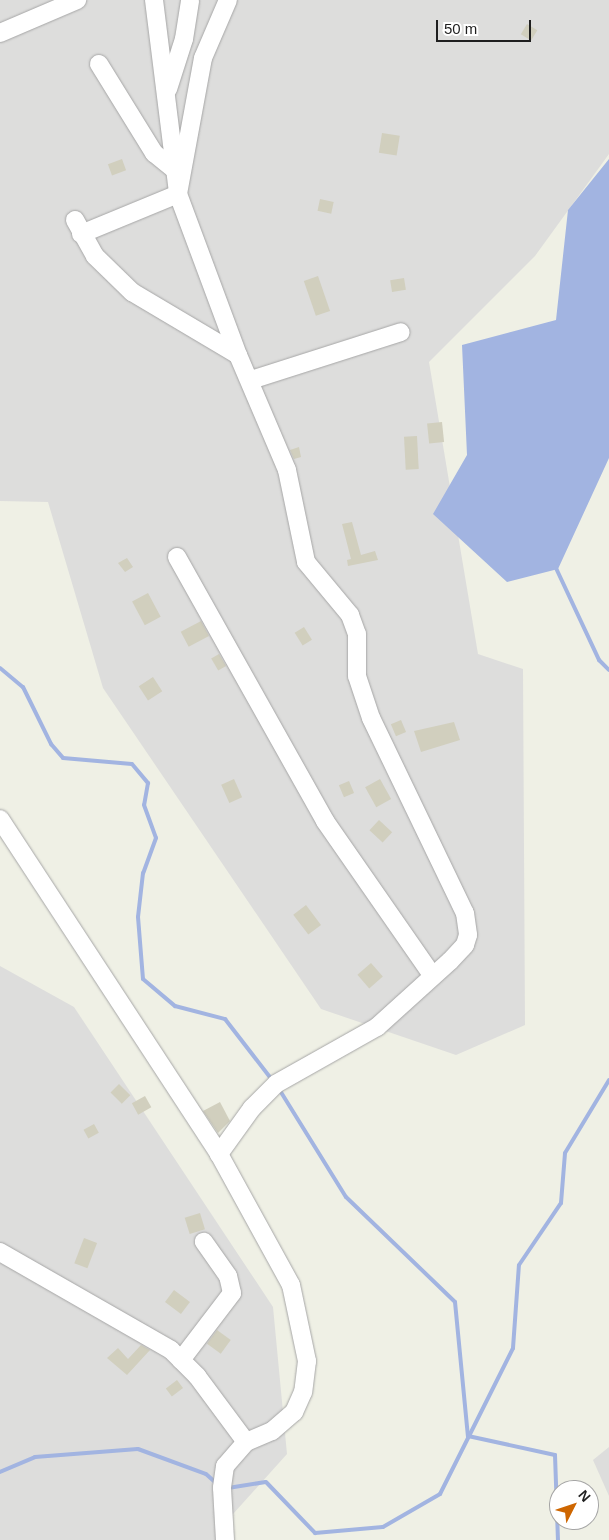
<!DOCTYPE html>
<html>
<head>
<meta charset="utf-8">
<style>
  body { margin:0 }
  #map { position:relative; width:609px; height:1540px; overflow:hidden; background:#eff0e5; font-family:Helvetica,sans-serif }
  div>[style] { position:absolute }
  .residential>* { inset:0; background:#dddddc }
  .water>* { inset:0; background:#a2b4e1 }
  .stream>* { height:4px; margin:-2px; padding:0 2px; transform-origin:2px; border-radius:2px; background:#a2b4e1 }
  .building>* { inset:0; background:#d1cfbe; transform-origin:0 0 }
  .roads { filter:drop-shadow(0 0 1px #a6a6a6) drop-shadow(0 0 1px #a6a6a6) }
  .minor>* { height:18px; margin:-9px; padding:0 9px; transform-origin:9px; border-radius:9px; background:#fff }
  span { translate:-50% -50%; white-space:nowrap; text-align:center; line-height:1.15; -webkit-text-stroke:4.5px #fff; paint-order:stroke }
  .north { position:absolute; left:549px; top:1480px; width:50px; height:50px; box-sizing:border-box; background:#fff; border:1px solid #a5a5a5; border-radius:50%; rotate:49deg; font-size:14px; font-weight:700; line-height:20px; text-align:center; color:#1f1f1f }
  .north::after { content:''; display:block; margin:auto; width:18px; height:22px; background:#ce6600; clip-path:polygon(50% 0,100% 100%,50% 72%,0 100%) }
  .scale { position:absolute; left:436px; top:20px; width:95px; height:22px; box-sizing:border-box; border:2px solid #1f1f1f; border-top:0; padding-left:6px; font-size:15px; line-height:18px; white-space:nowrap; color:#1f1f1f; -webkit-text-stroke:4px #fff; paint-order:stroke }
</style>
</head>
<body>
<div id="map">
  <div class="residential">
    <i style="clip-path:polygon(0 0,609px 0,609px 154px,535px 256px,429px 362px,478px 654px,523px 669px,525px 1025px,456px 1055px,321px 1009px,103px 688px,48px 502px,0 501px)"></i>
    <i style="clip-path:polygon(0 966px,74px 1007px,273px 1307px,287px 1454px,224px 1524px,228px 1540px,0 1540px)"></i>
    <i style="clip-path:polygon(609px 1447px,609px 1496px,593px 1460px)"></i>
  </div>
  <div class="water">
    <i style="clip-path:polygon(609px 159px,609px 458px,558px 569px,507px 582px,433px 514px,467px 455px,462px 345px,556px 320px,568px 210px)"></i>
  </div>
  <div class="stream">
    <i style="left:555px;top:566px;width:104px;rotate:64.9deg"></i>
    <i style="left:599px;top:660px;width:14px;rotate:45deg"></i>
    <i style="left:0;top:668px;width:30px;rotate:40deg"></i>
    <i style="left:23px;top:687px;width:64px;rotate:63.8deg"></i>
    <i style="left:51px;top:744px;width:18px;rotate:49deg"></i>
    <i style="left:63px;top:758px;width:69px;rotate:5deg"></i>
    <i style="left:132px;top:764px;width:25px;rotate:50deg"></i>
    <i style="left:148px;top:783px;width:22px;rotate:100deg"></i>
    <i style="left:144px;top:805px;width:35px;rotate:70deg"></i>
    <i style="left:156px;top:838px;width:37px;rotate:110deg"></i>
    <i style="left:143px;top:873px;width:44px;rotate:96.5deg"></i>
    <i style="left:138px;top:917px;width:62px;rotate:85.4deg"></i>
    <i style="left:143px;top:979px;width:42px;rotate:40.2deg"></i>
    <i style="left:175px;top:1006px;width:52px;rotate:14.6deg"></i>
    <i style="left:225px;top:1019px;width:78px;rotate:52.3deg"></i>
    <i style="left:279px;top:1089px;width:127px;rotate:58.2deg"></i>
    <i style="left:346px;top:1197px;width:151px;rotate:43.9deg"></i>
    <i style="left:455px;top:1302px;width:135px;rotate:84.5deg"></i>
    <i style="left:468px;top:1436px;width:89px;rotate:12.3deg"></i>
    <i style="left:555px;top:1455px;width:85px;rotate:88deg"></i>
    <i style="left:0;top:1472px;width:38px;rotate:-23deg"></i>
    <i style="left:35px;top:1457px;width:103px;rotate:-4.4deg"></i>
    <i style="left:138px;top:1449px;width:72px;rotate:20.2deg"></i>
    <i style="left:206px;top:1474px;width:15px;rotate:42deg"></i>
    <i style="left:228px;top:1488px;width:38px;rotate:-9deg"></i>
    <i style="left:266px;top:1482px;width:71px;rotate:46.1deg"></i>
    <i style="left:315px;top:1533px;width:68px;rotate:-5deg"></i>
    <i style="left:383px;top:1527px;width:66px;rotate:-30.1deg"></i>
    <i style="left:440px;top:1494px;width:163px;rotate:-63.4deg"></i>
    <i style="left:513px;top:1348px;width:83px;rotate:-85.9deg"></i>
    <i style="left:519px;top:1265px;width:75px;rotate:-55.9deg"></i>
    <i style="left:561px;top:1203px;width:50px;rotate:-85.4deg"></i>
    <i style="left:565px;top:1153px;width:85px;rotate:-58.9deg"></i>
  </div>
  <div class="building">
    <i style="left:527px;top:24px;width:12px;height:12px;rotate:31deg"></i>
    <i style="left:382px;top:133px;width:18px;height:20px;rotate:9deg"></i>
    <i style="left:122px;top:159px;width:12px;height:15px;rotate:70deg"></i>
    <i style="left:320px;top:199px;width:14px;height:12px;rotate:12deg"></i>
    <i style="left:318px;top:276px;width:37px;height:15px;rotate:71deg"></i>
    <i style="left:404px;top:278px;width:12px;height:14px;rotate:81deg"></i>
    <i style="left:442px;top:422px;width:20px;height:15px;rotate:84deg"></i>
    <i style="left:417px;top:436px;width:33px;height:13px;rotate:87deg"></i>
    <i style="clip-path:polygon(299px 447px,301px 457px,294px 459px,290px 450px)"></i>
    <i style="clip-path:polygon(352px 522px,361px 555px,375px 551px,378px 560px,348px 566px,347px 560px,351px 559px,342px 524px)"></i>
    <i style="clip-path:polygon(127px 558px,133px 567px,125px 572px,118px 563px)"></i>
    <i style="left:148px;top:593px;width:27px;height:18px;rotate:62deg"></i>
    <i style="left:201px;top:621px;width:17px;height:23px;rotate:62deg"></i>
    <i style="left:304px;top:627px;width:15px;height:11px;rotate:58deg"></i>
    <i style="left:219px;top:654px;width:14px;height:9px;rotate:60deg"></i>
    <i style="left:153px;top:677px;width:17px;height:17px;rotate:57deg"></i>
    <i style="left:401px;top:720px;width:13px;height:11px;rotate:67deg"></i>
    <i style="clip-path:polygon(454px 722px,460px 740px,421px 752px,414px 731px)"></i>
    <i style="left:234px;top:779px;width:20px;height:14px;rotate:66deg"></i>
    <i style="left:380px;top:779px;width:23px;height:17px;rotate:61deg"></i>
    <i style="left:349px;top:781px;width:13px;height:11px;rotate:67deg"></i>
    <i style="left:379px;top:820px;width:18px;height:14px;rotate:43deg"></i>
    <i style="left:306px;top:905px;width:25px;height:16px;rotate:53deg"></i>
    <i style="left:371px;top:963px;width:18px;height:18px;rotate:49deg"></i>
    <i style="left:119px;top:1084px;width:16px;height:12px;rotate:45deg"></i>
    <i style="left:145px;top:1096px;width:13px;height:15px;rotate:61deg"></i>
    <i style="clip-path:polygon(220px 1102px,230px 1121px,218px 1133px,203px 1111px)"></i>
    <i style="left:94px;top:1124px;width:10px;height:12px;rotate:61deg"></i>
    <i style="left:200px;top:1213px;width:17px;height:16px;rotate:73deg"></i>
    <i style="left:84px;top:1238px;width:14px;height:27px;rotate:21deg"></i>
    <i style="left:174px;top:1290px;width:20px;height:15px;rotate:37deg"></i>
    <i style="left:217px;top:1330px;width:17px;height:17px;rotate:36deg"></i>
    <i style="clip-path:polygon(141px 1345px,150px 1350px,127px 1375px,107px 1358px,118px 1348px,128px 1359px)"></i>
    <i style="left:177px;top:1380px;width:10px;height:14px;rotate:53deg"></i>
  </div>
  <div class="roads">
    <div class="minor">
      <i style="left:154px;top:0;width:195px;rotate:82.9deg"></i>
      <i style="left:178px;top:194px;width:172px;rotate:69.6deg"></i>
      <i style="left:238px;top:355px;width:125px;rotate:66.9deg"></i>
      <i style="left:287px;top:470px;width:94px;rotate:78.3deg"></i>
      <i style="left:306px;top:562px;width:69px;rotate:50.3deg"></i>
      <i style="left:350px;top:615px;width:20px;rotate:70deg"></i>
      <i style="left:357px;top:634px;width:42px;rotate:90deg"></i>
      <i style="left:357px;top:676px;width:44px;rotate:71.6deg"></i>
      <i style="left:371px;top:718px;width:216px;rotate:64.3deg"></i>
      <i style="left:465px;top:913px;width:22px;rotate:82deg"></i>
      <i style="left:468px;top:935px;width:10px;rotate:107deg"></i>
      <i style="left:465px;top:945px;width:22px;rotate:133deg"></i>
      <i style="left:450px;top:961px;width:98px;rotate:137.9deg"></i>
      <i style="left:377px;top:1027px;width:116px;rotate:150.6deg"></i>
      <i style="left:276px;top:1084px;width:34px;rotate:135deg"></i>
      <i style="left:252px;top:1108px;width:57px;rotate:125.7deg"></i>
      <i style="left:219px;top:1154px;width:149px;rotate:61.2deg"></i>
      <i style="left:291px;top:1285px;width:78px;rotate:78.1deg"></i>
      <i style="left:307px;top:1361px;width:31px;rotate:97deg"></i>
      <i style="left:303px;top:1392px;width:22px;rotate:114deg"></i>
      <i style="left:294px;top:1412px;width:29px;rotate:139deg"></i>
      <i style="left:272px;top:1431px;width:28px;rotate:157deg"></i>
      <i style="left:246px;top:1442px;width:32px;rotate:131deg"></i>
      <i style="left:225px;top:1466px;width:22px;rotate:98deg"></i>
      <i style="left:222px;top:1488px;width:52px;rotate:86.7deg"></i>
      <i style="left:0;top:33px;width:84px;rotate:-23.2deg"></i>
      <i style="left:99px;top:64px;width:105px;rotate:58.3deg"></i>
      <i style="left:154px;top:153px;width:27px;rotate:39deg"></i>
      <i style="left:168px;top:89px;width:52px;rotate:-72.3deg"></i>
      <i style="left:184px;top:39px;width:39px;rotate:-81deg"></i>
      <i style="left:75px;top:220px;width:41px;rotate:60.9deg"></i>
      <i style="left:95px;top:256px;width:52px;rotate:44.2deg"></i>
      <i style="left:132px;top:292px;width:123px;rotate:30.7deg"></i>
      <i style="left:81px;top:234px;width:105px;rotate:-22.4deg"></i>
      <i style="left:178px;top:194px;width:138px;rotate:-79.6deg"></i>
      <i style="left:203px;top:58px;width:63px;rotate:-66.7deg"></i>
      <i style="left:251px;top:380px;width:157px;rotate:-17.7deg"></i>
      <i style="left:177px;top:557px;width:303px;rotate:60.7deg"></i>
      <i style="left:325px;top:821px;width:188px;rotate:55.2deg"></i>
      <i style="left:0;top:819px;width:400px;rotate:56.8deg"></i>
      <i style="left:0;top:1252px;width:197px;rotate:29.8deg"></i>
      <i style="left:171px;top:1350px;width:37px;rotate:45deg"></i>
      <i style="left:197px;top:1376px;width:82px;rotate:53.4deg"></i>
      <i style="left:181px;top:1360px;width:84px;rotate:-52.7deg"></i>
      <i style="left:232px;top:1293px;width:17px;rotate:-103deg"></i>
      <i style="left:228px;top:1276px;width:42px;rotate:-125.2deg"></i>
    </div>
  </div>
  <div class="north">N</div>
  <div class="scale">50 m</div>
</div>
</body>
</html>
